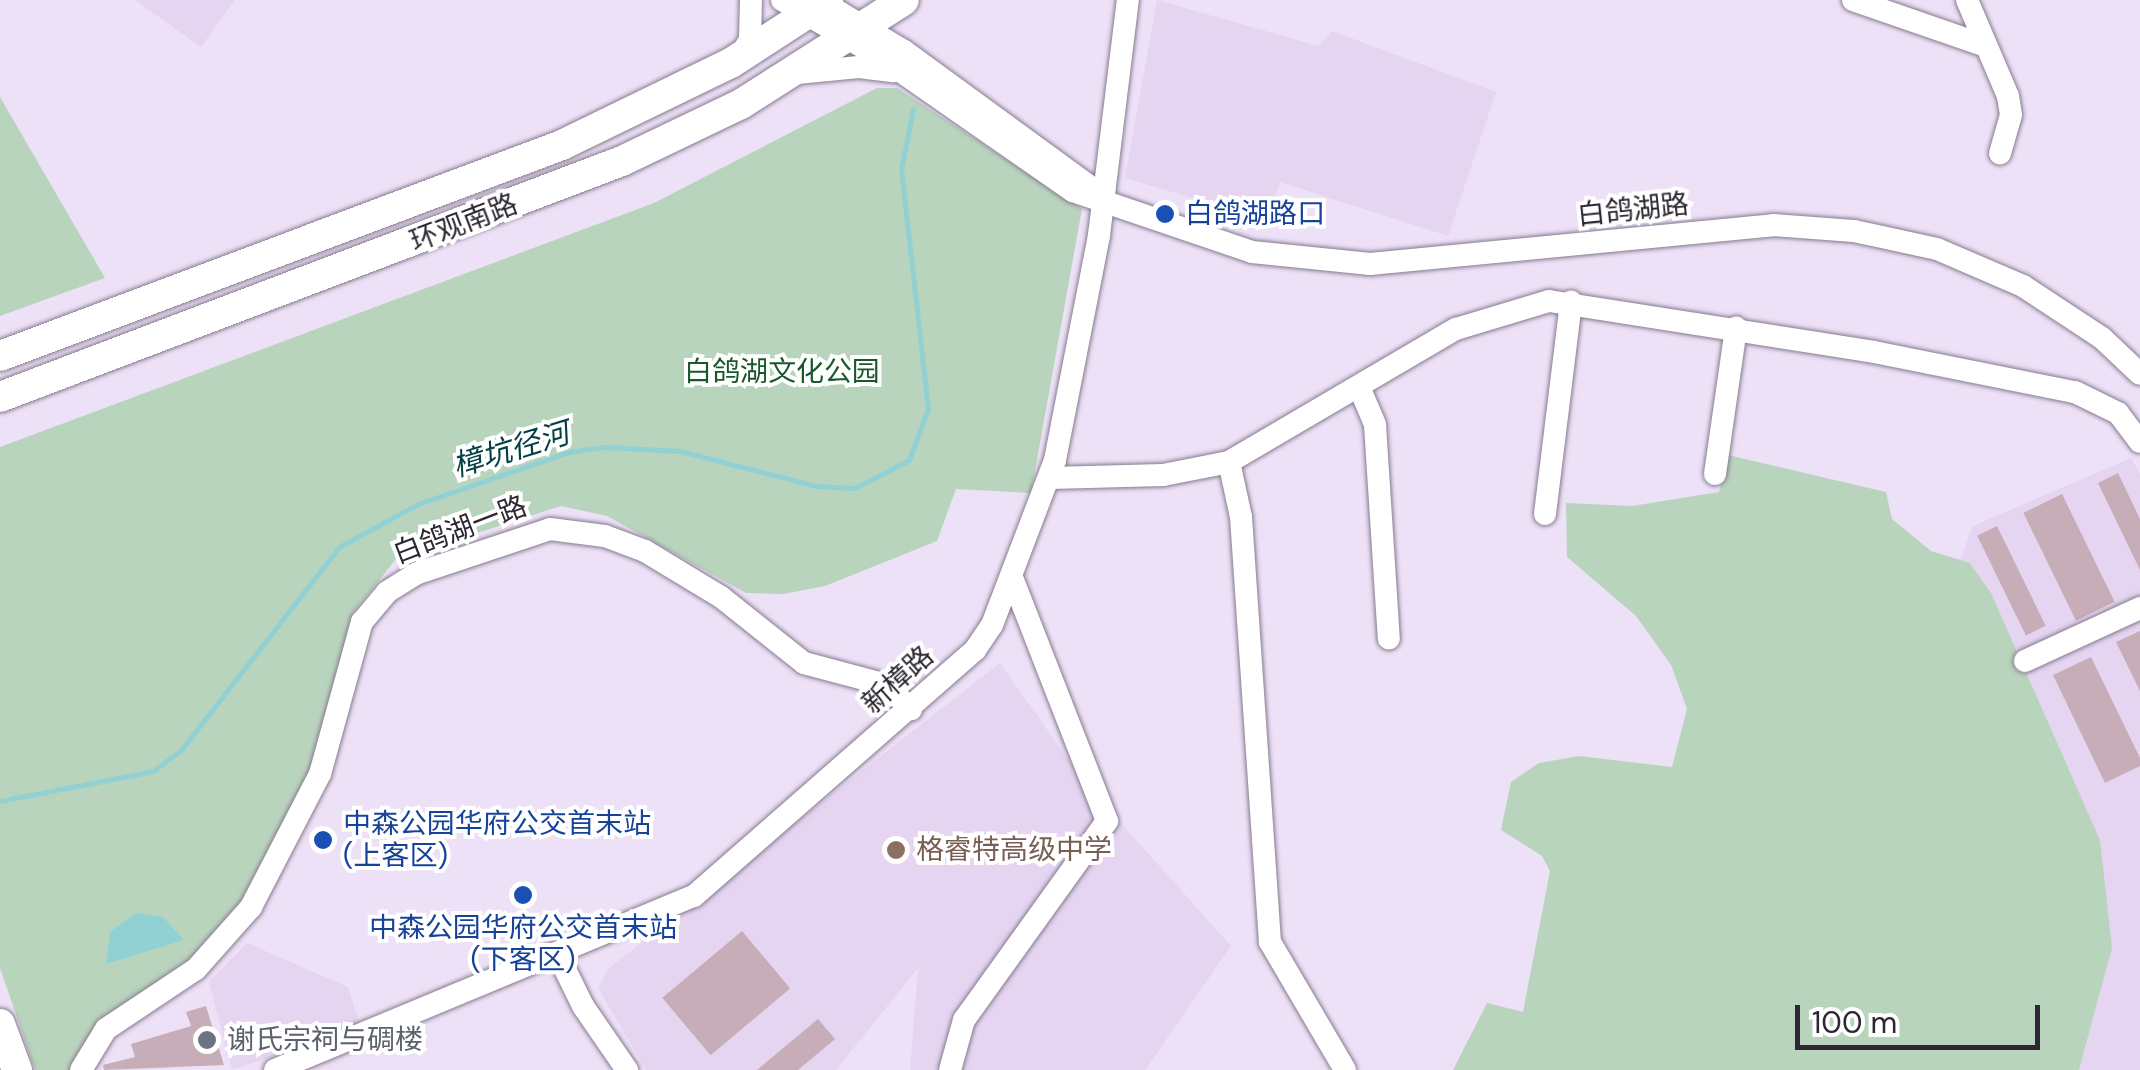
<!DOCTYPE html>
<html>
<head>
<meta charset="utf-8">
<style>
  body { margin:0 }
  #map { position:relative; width:2140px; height:1070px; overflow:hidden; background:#ede1f7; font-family:"DM Sans","Noto Sans SC",sans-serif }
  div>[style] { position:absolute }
  .built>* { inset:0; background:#e5d5f1 }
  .green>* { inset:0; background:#b9d4bd }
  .water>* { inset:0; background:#92d1d3 }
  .stream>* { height:5px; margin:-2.5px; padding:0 2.5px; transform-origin:2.5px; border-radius:2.5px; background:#92d1d3 }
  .building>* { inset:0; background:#c6adb8; transform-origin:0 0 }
  .roads { filter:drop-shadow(0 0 2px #867b8f) drop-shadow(0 0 2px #867b8f) }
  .minor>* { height:22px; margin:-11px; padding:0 11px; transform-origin:11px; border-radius:11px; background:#fff }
  .major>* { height:30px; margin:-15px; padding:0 15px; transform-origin:15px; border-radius:15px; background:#fff }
  .dots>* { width:28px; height:28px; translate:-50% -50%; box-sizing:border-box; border:5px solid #fff; border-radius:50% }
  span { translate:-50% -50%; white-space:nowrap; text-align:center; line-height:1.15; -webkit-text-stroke:8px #fff; paint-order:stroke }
  .street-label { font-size:28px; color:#2c2730 }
  .transit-label { font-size:28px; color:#164399 }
  .left { translate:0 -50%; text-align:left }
  .park-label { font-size:28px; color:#1c572c }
  .education-label { font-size:28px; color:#785e54 }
  .worship-label { font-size:28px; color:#5b616d }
  .water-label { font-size:30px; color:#054144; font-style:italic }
  .scale { position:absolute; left:1795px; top:1005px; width:245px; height:45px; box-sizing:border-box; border:5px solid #2c2730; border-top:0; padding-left:12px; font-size:30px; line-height:35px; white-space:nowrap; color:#2c2730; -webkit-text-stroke:8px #fff; paint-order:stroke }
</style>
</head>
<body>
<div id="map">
  <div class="built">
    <i style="clip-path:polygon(135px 0,235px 0,201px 47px)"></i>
    <i style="clip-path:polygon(1157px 0,1318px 46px,1332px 31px,1496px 92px,1448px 236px,1280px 182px,1267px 220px,1125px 178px)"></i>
    <i style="clip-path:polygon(2131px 458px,2140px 474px,2140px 1070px,2079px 1070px,2112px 948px,2041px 708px,1991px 593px,1970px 563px,1960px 560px,1973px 526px)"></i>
    <i style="clip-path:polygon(1000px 663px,1084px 782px,1231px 946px,1145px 1070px,910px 1070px,918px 968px,836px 1070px,646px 1070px,598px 988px,609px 968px)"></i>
    <i style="clip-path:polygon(247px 943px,348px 987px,360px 1026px,232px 1070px,209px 982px)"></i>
  </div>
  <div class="green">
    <i style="clip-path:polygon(877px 88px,897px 88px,1082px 209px,1031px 493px,956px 489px,937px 541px,825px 586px,783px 594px,746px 593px,607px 516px,561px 506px,396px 559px,353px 613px,309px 777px,257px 890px,210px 945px,104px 1018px,70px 1070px,35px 1070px,0 968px,0 447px,654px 203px)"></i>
    <i style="clip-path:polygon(0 97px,105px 278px,0 316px)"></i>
    <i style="clip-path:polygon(1728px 455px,1886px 492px,1892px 519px,1931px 551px,1970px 563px,1991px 593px,2100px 840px,2112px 948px,2079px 1070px,1453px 1070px,1487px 1003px,1523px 1012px,1550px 871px,1542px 856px,1501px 830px,1511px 782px,1539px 763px,1579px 756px,1672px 767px,1687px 709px,1671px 665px,1636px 616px,1567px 557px,1566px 503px,1632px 506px,1719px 492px)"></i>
  </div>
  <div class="water">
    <i style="clip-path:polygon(135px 913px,163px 917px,184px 940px,106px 964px,110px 932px)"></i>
  </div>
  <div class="stream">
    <i style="left:0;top:801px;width:156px;rotate:-11.1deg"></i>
    <i style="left:153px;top:771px;width:35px;rotate:-37deg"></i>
    <i style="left:181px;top:750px;width:257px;rotate:-52.1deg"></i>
    <i style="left:339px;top:547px;width:90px;rotate:-28.6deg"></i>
    <i style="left:418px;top:504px;width:160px;rotate:-19deg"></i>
    <i style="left:569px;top:452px;width:37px;rotate:-8deg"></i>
    <i style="left:606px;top:447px;width:74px;rotate:3.1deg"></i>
    <i style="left:680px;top:451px;width:140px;rotate:14.4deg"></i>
    <i style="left:816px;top:486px;width:39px;rotate:3deg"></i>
    <i style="left:855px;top:488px;width:61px;rotate:-27.4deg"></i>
    <i style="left:909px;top:460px;width:54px;rotate:-69.6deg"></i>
    <i style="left:928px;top:409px;width:241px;rotate:-96.4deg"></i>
    <i style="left:901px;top:170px;width:62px;rotate:-78.9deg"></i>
  </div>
  <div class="building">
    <i style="clip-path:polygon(2118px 473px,2140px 519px,2140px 570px,2098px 483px)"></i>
    <i style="left:2062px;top:494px;width:120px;height:43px;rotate:64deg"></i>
    <i style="left:1997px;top:526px;width:111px;height:22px;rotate:64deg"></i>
    <i style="clip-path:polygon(2140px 631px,2140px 691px,2116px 642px)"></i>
    <i style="clip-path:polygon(2091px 657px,2140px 758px,2140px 766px,2105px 783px,2053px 675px)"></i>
    <i style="left:742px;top:931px;width:75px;height:104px;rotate:50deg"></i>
    <i style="clip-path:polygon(206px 1006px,224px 1065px,104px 1070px,103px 1065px,135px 1057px,131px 1044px,191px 1026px,186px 1012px)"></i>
    <i style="clip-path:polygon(818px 1019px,835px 1039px,798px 1070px,757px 1070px)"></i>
  </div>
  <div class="roads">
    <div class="minor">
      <i style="left:782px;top:0;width:113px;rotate:30.2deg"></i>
      <i style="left:880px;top:57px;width:235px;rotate:34.8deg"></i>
      <i style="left:1073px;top:191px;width:189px;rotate:18.8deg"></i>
      <i style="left:1252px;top:252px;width:119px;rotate:5.8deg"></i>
      <i style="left:1370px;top:264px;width:405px;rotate:-5.5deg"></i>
      <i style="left:1773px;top:225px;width:81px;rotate:4.2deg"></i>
      <i style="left:1854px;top:231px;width:85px;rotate:12.2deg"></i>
      <i style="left:1937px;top:249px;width:94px;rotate:23.3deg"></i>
      <i style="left:2023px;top:286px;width:95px;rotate:33.4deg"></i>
      <i style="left:2102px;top:338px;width:52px;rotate:43.5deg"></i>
      <i style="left:819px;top:0;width:99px;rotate:31deg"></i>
      <i style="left:904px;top:51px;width:248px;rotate:36.1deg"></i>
      <i style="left:1853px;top:0;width:141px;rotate:19.1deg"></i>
      <i style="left:1967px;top:0;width:104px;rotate:66.9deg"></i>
      <i style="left:2008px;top:96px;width:19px;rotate:81deg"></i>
      <i style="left:2011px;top:115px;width:40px;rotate:106deg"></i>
      <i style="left:739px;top:58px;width:21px;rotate:-59deg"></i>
      <i style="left:750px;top:40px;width:40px;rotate:-88.6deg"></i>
      <i style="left:797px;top:73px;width:62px;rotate:-5.5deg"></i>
      <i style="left:859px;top:67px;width:35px;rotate:7deg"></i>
      <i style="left:1360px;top:389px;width:39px;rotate:67deg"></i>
      <i style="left:1375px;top:425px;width:214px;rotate:86.3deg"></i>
      <i style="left:1229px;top:462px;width:56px;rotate:77.7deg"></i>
      <i style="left:1241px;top:517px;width:426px;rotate:86.1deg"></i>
      <i style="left:1270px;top:942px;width:148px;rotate:59.6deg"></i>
      <i style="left:1715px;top:474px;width:148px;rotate:-81.8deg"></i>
      <i style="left:1051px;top:478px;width:112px;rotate:-1.5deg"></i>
      <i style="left:1163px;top:475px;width:67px;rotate:-11.1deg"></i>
      <i style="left:1229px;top:462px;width:263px;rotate:-30.4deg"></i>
      <i style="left:1456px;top:329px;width:97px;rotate:-16.8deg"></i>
      <i style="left:1549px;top:301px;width:329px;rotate:8.9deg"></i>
      <i style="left:1874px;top:352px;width:205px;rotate:11.3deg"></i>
      <i style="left:2075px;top:392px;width:48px;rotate:26deg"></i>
      <i style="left:2118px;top:413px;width:36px;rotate:53deg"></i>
      <i style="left:1545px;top:514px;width:214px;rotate:-83deg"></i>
      <i style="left:2025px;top:661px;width:127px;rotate:-24.7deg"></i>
      <i style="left:558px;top:955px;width:57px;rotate:63.9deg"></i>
      <i style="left:583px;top:1006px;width:78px;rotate:55.5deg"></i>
      <i style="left:81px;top:1070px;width:48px;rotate:-58.6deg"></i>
      <i style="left:106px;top:1029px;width:108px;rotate:-33.7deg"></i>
      <i style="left:196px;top:969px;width:83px;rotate:-48.4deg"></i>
      <i style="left:251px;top:907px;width:150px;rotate:-62.6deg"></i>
      <i style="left:320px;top:774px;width:158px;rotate:-74.6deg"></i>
      <i style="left:362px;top:622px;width:39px;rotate:-50deg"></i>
      <i style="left:387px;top:592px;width:36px;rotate:-32deg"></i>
      <i style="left:418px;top:573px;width:139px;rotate:-18.4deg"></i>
      <i style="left:550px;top:529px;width:55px;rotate:7.3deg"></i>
      <i style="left:605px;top:536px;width:43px;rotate:20.6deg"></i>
      <i style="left:645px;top:551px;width:89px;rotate:31.2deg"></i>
      <i style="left:721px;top:597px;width:106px;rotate:38.5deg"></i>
      <i style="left:804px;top:663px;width:85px;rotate:15deg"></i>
      <i style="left:886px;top:685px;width:35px;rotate:44deg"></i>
      <i style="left:275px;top:1070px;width:454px;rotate:-22.6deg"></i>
      <i style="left:694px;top:896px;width:373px;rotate:-41.2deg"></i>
      <i style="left:975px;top:650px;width:30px;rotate:-56deg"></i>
      <i style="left:992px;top:625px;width:177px;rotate:-69.1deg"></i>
      <i style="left:1055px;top:460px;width:229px;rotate:-78.9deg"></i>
      <i style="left:1099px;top:235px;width:237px;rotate:-83deg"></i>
      <i style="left:950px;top:1070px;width:52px;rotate:-74.4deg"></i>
      <i style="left:964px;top:1020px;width:245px;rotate:-54.3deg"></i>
      <i style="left:1107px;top:821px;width:262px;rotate:-111.3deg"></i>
    </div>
    <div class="major">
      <i style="left:0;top:356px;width:600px;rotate:-20.58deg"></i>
      <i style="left:562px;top:145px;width:188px;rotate:-25.9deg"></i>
      <i style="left:731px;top:63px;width:116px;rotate:-33deg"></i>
      <i style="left:0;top:397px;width:665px;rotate:-20.78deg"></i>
      <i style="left:622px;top:161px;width:132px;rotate:-25.6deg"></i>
      <i style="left:741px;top:104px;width:193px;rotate:-32.5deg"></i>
      <i style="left:0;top:1024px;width:49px;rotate:69.7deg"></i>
    </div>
  </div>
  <div class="dots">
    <i style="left:1165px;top:214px;background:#1a4fb4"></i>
    <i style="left:323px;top:840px;background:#1a4fb4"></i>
    <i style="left:896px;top:850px;background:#8d6e63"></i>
    <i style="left:523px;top:895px;background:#1a4fb4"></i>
    <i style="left:207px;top:1040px;background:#6b7280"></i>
  </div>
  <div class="street-label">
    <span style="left:1633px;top:210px;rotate:-6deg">白鸽湖路</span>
    <span style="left:464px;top:223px;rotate:-21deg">环观南路</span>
    <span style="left:460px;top:530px;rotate:-21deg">白鸽湖一路</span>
    <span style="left:898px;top:680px;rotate:-42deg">新樟路</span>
  </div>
  <div class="transit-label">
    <span class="left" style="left:1185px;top:214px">白鸽湖路口</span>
    <span class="left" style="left:343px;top:840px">中森公园华府公交首末站<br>(上客区)</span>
    <span style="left:523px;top:944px">中森公园华府公交首末站<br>(下客区)</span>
  </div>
  <div class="park-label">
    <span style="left:782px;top:372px">白鸽湖文化公园</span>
  </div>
  <div class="education-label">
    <span class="left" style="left:916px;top:850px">格睿特高级中学</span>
  </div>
  <div class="worship-label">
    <span class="left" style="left:227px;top:1040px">谢氏宗祠与碉楼</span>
  </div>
  <div class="water-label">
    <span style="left:511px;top:450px;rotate:-17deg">樟坑径河</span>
  </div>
  <div class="scale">100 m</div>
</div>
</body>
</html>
